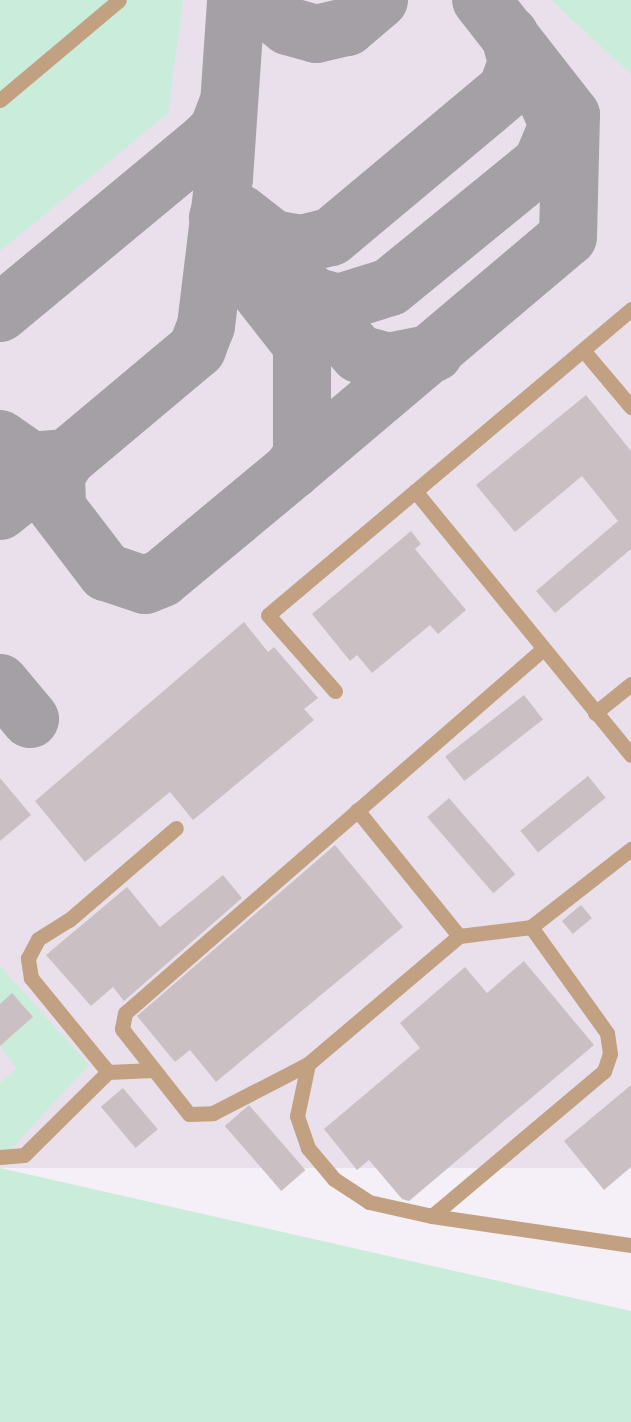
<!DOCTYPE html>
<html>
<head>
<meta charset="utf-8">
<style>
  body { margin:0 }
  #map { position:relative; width:631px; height:1422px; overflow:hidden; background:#f5eff7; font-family:"Titillium Web",sans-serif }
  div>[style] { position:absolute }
  .built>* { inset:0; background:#e9e0ec; transform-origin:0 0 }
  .green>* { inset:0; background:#caecda }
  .taxiway>* { height:58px; margin:-29px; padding:0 29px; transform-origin:29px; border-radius:29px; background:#a4a0a6 }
  .building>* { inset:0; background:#cac0c3; transform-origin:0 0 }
  .minor>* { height:15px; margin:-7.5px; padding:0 7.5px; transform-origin:7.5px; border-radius:7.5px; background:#c2a182 }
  span { translate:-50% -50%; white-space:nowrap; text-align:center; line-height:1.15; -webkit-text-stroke:4.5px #fff; paint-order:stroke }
</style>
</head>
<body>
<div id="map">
  <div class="built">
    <i style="left:0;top:0;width:631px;height:1168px"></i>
  </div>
  <div class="green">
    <i style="clip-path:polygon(0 0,183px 0,168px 113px,0 251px)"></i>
    <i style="clip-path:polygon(551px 0,631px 0,631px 74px)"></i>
    <i style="clip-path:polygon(0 966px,89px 1065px,0 1161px,0 1083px,17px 1068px,0 1046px,33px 1017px,12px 993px,0 1004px)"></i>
    <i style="clip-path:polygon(0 1168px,631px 1311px,631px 1422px,0 1422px)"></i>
  </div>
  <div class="taxiway">
    <i style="left:255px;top:0;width:42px;rotate:38.2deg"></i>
    <i style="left:288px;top:26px;width:29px;rotate:16deg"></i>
    <i style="left:316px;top:34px;width:32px;rotate:-13deg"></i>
    <i style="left:347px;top:27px;width:42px;rotate:-40.2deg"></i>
    <i style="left:241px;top:214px;width:41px;rotate:38deg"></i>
    <i style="left:273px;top:239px;width:29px;rotate:10deg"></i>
    <i style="left:302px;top:244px;width:30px;rotate:-14deg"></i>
    <i style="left:331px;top:237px;width:229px;rotate:-39.9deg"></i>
    <i style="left:507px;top:90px;width:30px;rotate:-70deg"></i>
    <i style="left:517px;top:62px;width:28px;rotate:-105deg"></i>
    <i style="left:287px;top:273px;width:35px;rotate:41deg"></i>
    <i style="left:313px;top:296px;width:27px;rotate:15deg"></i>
    <i style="left:339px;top:303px;width:53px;rotate:-17.4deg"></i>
    <i style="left:390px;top:287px;width:196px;rotate:-39.2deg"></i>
    <i style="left:542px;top:163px;width:41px;rotate:-67.2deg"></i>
    <i style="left:558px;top:125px;width:23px;rotate:-113deg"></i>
    <i style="left:296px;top:284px;width:94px;rotate:48deg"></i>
    <i style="left:359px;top:354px;width:30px;rotate:15deg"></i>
    <i style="left:388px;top:362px;width:47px;rotate:-11.1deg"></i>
    <i style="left:0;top:313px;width:266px;rotate:-39.7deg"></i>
    <i style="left:205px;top:143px;width:18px;rotate:-45deg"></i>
    <i style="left:218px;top:130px;width:28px;rotate:-69deg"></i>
    <i style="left:0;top:439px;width:38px;rotate:35deg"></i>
    <i style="left:31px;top:461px;width:36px;rotate:-5deg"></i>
    <i style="left:67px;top:458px;width:170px;rotate:-40deg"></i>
    <i style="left:197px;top:349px;width:25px;rotate:-69deg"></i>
    <i style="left:206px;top:326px;width:149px;rotate:-83.1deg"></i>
    <i style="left:224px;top:178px;width:178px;rotate:-86.1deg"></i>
    <i style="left:67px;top:458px;width:20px;rotate:123deg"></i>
    <i style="left:56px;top:475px;width:33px;rotate:88deg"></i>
    <i style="left:57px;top:508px;width:81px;rotate:52.6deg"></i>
    <i style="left:106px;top:572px;width:41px;rotate:18.4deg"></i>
    <i style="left:145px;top:585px;width:18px;rotate:-22deg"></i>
    <i style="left:162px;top:578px;width:169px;rotate:-39.7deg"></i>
    <i style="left:292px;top:470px;width:18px;rotate:-56deg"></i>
    <i style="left:302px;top:455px;width:110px;rotate:-90deg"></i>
    <i style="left:302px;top:345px;width:122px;rotate:-128deg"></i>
    <i style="left:227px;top:249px;width:33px;rotate:-106deg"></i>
    <i style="left:292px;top:470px;width:361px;rotate:-40.2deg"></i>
    <i style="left:568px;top:237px;width:122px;rotate:-88.6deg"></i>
    <i style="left:571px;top:115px;width:146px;rotate:-128deg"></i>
    <i style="left:0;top:511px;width:85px;rotate:-38.3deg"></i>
    <i style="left:0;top:683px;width:47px;rotate:50.2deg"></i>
  </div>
  <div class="building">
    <i style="clip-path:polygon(586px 395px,631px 451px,631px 549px,555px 613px,536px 591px,618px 521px,582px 476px,515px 532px,476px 485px)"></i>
    <i style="clip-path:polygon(411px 531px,421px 544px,415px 549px,466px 610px,438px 634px,430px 625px,372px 673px,357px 655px,350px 661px,312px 614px)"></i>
    <i style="clip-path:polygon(244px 622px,268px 652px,274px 647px,318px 698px,304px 709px,314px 720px,193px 820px,170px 792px,85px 862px,35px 801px)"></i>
    <i style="left:524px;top:695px;width:31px;height:100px;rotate:52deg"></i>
    <i style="left:588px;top:776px;width:28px;height:87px;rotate:51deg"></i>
    <i style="clip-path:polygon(0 778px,31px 815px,0 841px)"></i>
    <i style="left:449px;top:798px;width:101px;height:29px;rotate:49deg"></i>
    <i style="clip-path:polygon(335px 845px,403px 927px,216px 1082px,190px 1050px,175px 1062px,137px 1016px)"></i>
    <i style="clip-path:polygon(223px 875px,242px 898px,124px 1001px,113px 987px,91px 1006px,46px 955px,127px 887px,160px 927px)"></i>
    <i style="left:581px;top:905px;width:17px;height:25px;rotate:50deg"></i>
    <i style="clip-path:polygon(524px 961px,594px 1045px,409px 1201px,402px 1199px,369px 1160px,357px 1170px,324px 1129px,420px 1048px,400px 1023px,465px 967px,487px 993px)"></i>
    <i style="clip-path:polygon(12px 993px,33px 1017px,0 1046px,0 1004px)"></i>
    <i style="clip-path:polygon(631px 1085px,631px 1167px,604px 1190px,564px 1141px)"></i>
    <i style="left:123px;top:1088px;width:54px;height:29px;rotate:50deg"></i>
    <i style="left:249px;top:1105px;width:86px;height:32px;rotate:49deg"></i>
  </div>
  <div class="minor">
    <i style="left:0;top:100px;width:155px;rotate:-40deg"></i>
    <i style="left:583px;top:350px;width:75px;rotate:49.9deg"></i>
    <i style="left:415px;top:491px;width:341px;rotate:50.7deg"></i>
    <i style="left:543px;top:649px;width:554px;rotate:138.95deg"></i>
    <i style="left:125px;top:1013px;width:16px;rotate:101deg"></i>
    <i style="left:122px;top:1029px;width:108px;rotate:51.8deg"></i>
    <i style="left:189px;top:1114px;width:24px;rotate:-2deg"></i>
    <i style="left:213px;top:1113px;width:107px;rotate:-27.3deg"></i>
    <i style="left:308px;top:1064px;width:198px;rotate:-40.3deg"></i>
    <i style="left:459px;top:936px;width:73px;rotate:-7.1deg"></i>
    <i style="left:531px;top:927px;width:127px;rotate:-38deg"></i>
    <i style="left:335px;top:691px;width:101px;rotate:-131.4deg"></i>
    <i style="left:268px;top:615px;width:475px;rotate:-40.1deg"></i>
    <i style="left:595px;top:713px;width:46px;rotate:-38.9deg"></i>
    <i style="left:357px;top:810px;width:162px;rotate:51deg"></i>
    <i style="left:308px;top:1064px;width:53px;rotate:101.9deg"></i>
    <i style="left:297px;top:1116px;width:34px;rotate:71deg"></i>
    <i style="left:308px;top:1148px;width:40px;rotate:50deg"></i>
    <i style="left:334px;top:1179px;width:42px;rotate:33.3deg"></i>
    <i style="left:369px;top:1202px;width:65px;rotate:12.5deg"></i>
    <i style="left:432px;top:1216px;width:225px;rotate:-40.1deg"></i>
    <i style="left:604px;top:1071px;width:18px;rotate:-71deg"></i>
    <i style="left:610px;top:1054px;width:21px;rotate:-98deg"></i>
    <i style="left:607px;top:1033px;width:130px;rotate:-125.6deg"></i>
    <i style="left:108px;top:1072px;width:122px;rotate:-129.3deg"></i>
    <i style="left:31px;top:978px;width:20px;rotate:-99deg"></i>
    <i style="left:28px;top:958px;width:21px;rotate:-62deg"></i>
    <i style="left:38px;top:939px;width:36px;rotate:-32deg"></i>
    <i style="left:69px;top:920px;width:141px;rotate:-40.7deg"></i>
    <i style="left:0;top:1157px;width:24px;rotate:-5deg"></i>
    <i style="left:24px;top:1155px;width:118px;rotate:-44.7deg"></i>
    <i style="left:108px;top:1072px;width:45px;rotate:-2.5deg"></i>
    <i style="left:432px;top:1216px;width:201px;rotate:8.3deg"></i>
  </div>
</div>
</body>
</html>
